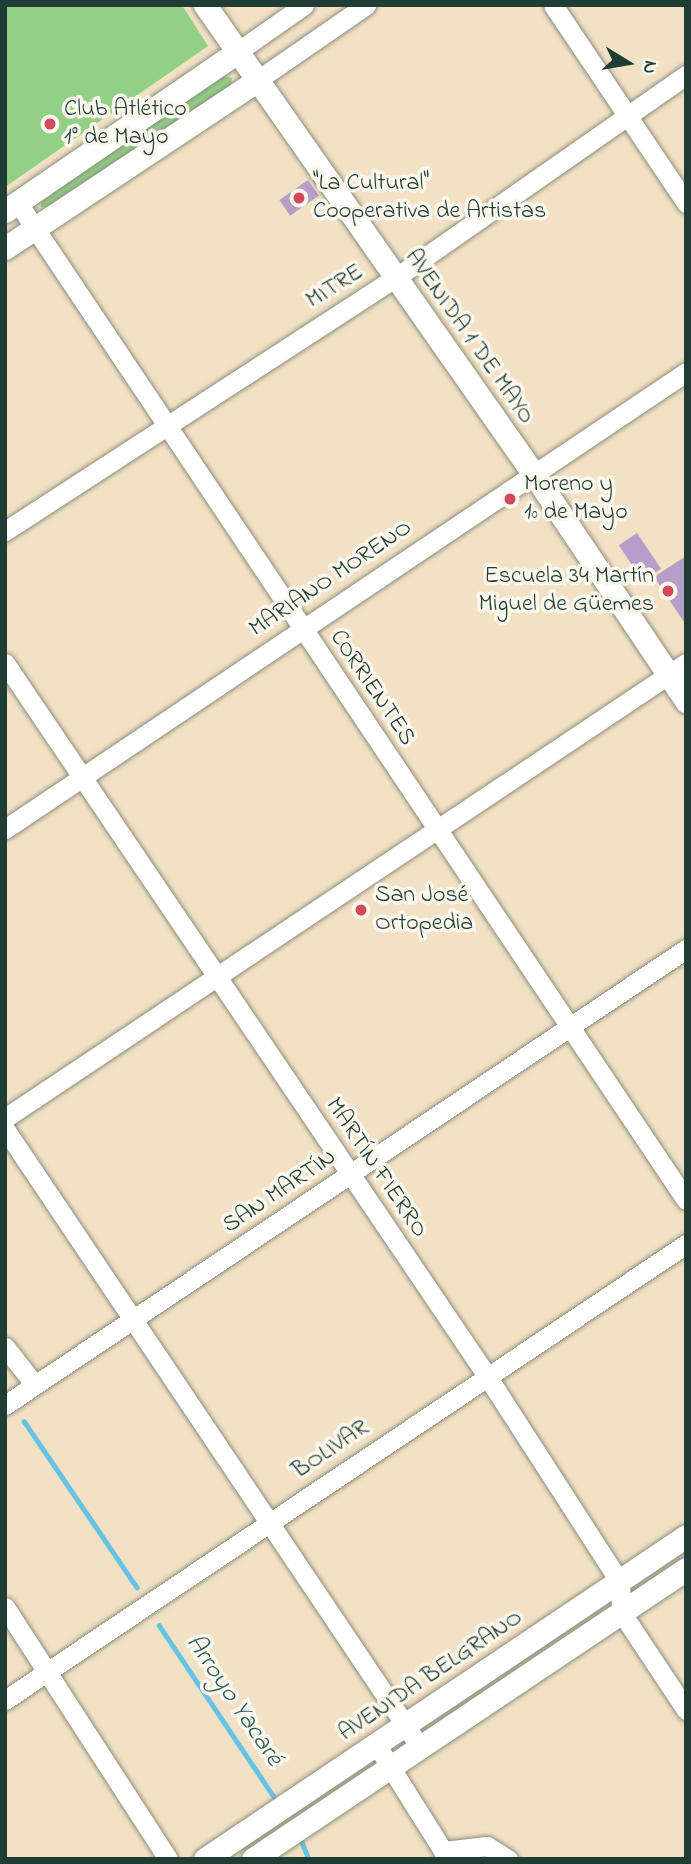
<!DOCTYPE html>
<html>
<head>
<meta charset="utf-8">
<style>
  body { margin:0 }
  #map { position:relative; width:691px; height:1864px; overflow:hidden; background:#f3e1c5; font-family:"Indie Flower",sans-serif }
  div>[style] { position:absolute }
  .green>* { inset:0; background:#92d085 }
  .stream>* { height:4.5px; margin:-2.25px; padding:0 2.25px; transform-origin:2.25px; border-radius:2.25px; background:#66c3e4 }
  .building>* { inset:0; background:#b59ec7; transform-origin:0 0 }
  .roads { filter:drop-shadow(0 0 2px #898f7c) drop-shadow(0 0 2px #898f7c) }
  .minor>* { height:19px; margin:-9.5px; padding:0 9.5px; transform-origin:9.5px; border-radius:9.5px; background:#fff }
  .major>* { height:23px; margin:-11.5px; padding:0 11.5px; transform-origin:11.5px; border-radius:11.5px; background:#fff }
  .dots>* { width:19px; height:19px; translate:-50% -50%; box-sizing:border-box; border:4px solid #fbf7ec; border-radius:50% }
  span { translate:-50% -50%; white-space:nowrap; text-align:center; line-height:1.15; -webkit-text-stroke:7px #fbf7ec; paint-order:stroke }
  .poi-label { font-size:24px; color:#1f3d34 }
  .left { translate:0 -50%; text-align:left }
  .right { translate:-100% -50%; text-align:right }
  .street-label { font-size:24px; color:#1f3d34 }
  .water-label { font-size:26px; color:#315e60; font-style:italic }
  .frame { position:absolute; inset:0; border:7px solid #1f3d34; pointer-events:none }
  .north { position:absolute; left:593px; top:28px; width:70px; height:70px; -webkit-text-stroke:5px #fbf7ec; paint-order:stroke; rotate:101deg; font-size:19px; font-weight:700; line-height:28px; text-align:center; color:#1f3d34 }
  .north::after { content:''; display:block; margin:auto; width:24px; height:32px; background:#1f3d34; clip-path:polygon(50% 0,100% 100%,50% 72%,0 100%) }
</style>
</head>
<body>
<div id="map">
  <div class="green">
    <i style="clip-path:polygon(5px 5px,182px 5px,208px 46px,5px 187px)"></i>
    <i style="clip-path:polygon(224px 76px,232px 78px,231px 86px,49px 207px,41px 207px,41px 201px)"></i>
  </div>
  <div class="stream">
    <i style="left:24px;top:1421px;width:201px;rotate:55.8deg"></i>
    <i style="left:159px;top:1625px;width:208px;rotate:56.2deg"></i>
    <i style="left:302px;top:1842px;width:18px;rotate:68deg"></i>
  </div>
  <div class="building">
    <i style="left:308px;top:180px;width:19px;height:35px;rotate:55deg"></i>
    <i style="left:637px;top:533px;width:43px;height:22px;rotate:56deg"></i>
    <i style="clip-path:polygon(686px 556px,686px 625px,654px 577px)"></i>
  </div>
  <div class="roads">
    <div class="minor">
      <i style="left:553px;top:5px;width:239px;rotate:56.1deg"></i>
      <i style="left:237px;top:52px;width:82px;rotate:-35deg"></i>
      <i style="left:256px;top:81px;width:134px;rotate:-34.6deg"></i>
      <i style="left:18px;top:203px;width:1200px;rotate:56.18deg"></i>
      <i style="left:5px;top:531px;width:465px;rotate:-33deg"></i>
      <i style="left:395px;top:278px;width:355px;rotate:-34.9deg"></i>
      <i style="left:5px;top:663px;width:861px;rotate:55.94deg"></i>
      <i style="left:487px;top:1376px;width:245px;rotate:57.2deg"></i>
      <i style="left:620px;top:1582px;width:30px;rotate:88deg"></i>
      <i style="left:621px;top:1612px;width:118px;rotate:56.4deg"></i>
      <i style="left:5px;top:829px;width:820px;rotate:-33.86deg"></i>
      <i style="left:5px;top:1118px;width:819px;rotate:-33.75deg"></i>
      <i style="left:5px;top:1129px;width:744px;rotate:56.12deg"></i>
      <i style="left:5px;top:1347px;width:48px;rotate:51.7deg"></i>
      <i style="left:5px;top:1405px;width:820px;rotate:-33.81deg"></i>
      <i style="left:5px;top:1607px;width:300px;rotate:57.1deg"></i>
      <i style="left:5px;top:1700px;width:820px;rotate:-33.81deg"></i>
      <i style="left:376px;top:1744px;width:136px;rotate:57.9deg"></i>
      <i style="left:443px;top:1851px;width:44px;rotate:-6.5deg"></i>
      <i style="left:487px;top:1846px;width:25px;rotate:32deg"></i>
    </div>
    <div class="major">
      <i style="left:205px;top:5px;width:571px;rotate:54.98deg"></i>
      <i style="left:533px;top:473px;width:275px;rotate:56.1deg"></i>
      <i style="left:5px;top:211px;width:281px;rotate:-34.4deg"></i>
      <i style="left:5px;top:248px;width:301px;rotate:-33.6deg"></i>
      <i style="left:205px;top:1859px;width:579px;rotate:-33.88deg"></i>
      <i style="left:253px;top:1859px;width:521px;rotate:-33.81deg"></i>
    </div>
  </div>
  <div class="dots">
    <i style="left:50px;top:124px;background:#d1495b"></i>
    <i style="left:299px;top:198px;background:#d1495b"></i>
    <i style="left:510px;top:499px;background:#d1495b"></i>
    <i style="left:668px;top:591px;background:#d1495b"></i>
    <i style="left:361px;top:910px;background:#d1495b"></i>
  </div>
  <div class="poi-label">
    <span class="left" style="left:64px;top:124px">Club Atlético<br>1° de Mayo</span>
    <span class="left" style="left:313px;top:198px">"La Cultural"<br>Cooperativa de Artistas</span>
    <span class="left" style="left:524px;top:499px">Moreno y<br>1º de Mayo</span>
    <span class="right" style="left:654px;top:591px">Escuela 34 Martín<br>Miguel de Güemes</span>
    <span class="left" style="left:375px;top:910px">San José<br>Ortopedia</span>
  </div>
  <div class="street-label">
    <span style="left:335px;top:287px;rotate:-32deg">MITRE</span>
    <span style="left:469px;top:337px;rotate:55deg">AVENIDA 1 DE MAYO</span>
    <span style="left:331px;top:579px;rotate:-34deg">MARIANO MORENO</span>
    <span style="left:372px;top:688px;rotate:56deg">CORRIENTES</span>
    <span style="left:376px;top:1168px;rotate:56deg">MARTÍN FIERRO</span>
    <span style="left:280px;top:1192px;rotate:-34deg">SAN MARTÍN</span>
    <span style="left:331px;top:1450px;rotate:-34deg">BOLIVAR</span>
    <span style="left:431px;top:1676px;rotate:-34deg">AVENIDA BELGRANO</span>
  </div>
  <div class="water-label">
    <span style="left:233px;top:1701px;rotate:56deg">Arroyo Yacaré</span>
  </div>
  <div class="frame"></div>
  <div class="north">N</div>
</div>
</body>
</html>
